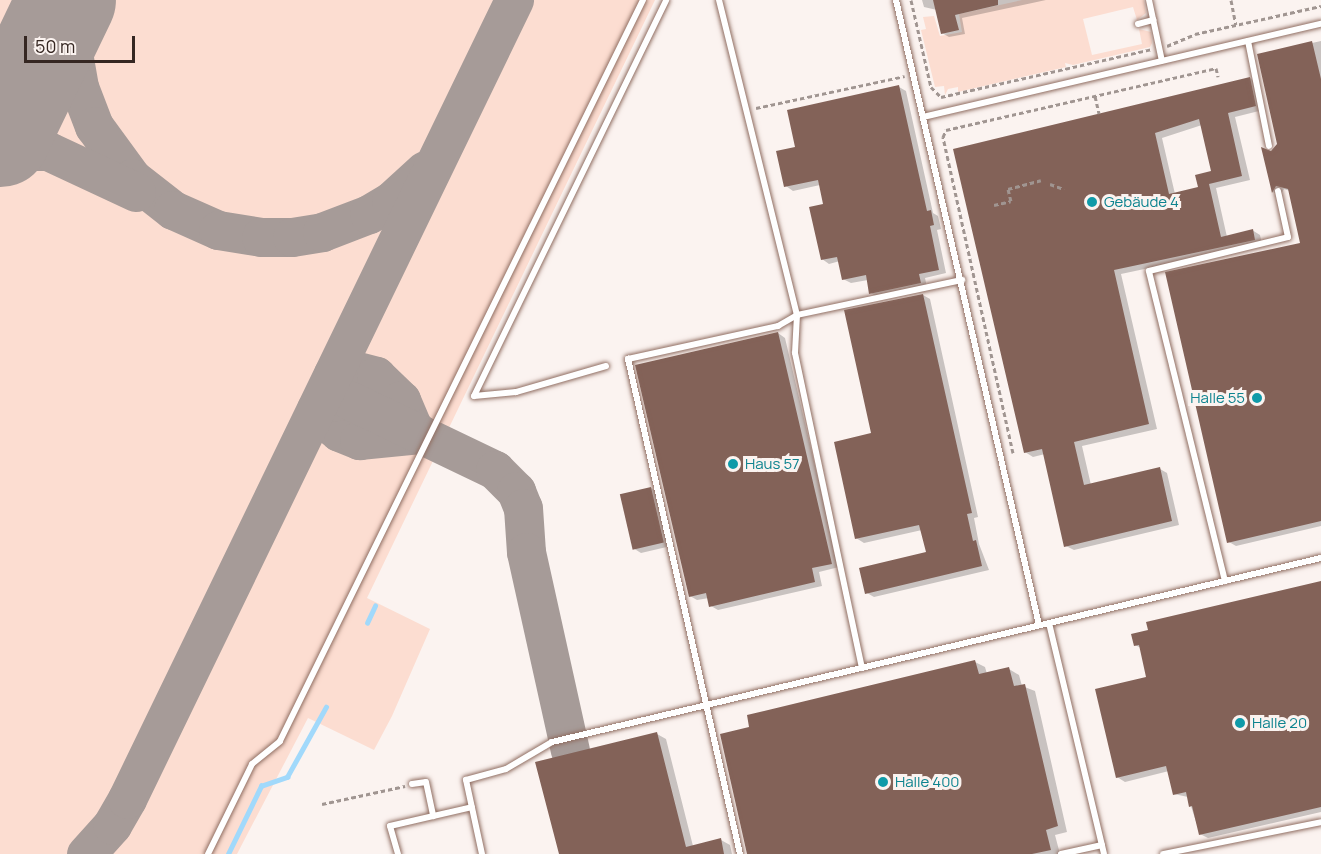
<!DOCTYPE html>
<html>
<head>
<meta charset="utf-8">
<style>
  body { margin:0 }
  #map { position:relative; width:1321px; height:854px; overflow:hidden; background:#fbf3f0; font-family:Manrope,sans-serif }
  div>[style] { position:absolute }
  .green>* { inset:0; background:#fcddd1 }
  .shadow>* { inset:0; background:#0003 }
  .stream>* { height:4.5px; margin:-2.25px; padding:0 2.25px; transform-origin:2.25px; border-radius:2.25px; background:#a1d9fb }
  .taxiway>* { height:39px; margin:-19.5px; padding:0 19.5px; transform-origin:19.5px; border-radius:19.5px; background:#a69b98 }
  .runway>* { height:99px; margin:-49.5px; padding:0 49.5px; transform-origin:49.5px; border-radius:49.5px; background:#a69b98 }
  .building>* { inset:0; background:#836258; transform-origin:0 0 }
  .path>* { height:3px; margin-top:-1.5px; transform-origin:0; background:repeating-linear-gradient(90deg,#a09591 0 4.5px,transparent 0 7.5px) }
  .roads { filter:drop-shadow(0 0 2px #906e62) drop-shadow(0 0 2px #906e62) }
  .service>* { height:6px; margin:-3px; padding:0 3px; transform-origin:3px; border-radius:3px; background:#fff }
  .dots>* { width:16px; height:16px; translate:-50% -50%; box-sizing:border-box; border:3px solid #fbf3f0; border-radius:50% }
  span { translate:-50% -50%; white-space:nowrap; text-align:center; line-height:1.15; -webkit-text-stroke:6px #fbf3f0; paint-order:stroke }
  .culture-label { font-size:15px; color:#0d838f }
  .left { translate:0 -50%; text-align:left }
  .right { translate:-100% -50%; text-align:right }
  .scale { position:absolute; left:24px; top:36px; width:111px; height:27px; box-sizing:border-box; border:3px solid #352722; border-top:0; padding-left:8px; font-size:18px; line-height:21px; white-space:nowrap; color:#352722; -webkit-text-stroke:4px #fbf3f0; paint-order:stroke }
</style>
</head>
<body>
<div id="map">
  <div class="green">
    <i style="clip-path:polygon(0 0,655px 0,367px 598px,430px 629px,392px 716px,374px 750px,308px 718px,237px 854px,0 854px)"></i>
    <i style="clip-path:polygon(1022px 0,1144px 0,1146px 13px,1137px 20px,1133px 7px,1083px 19px,1092px 55px,1142px 44px,1139px 29px,1151px 32px,1152px 43px,1150px 47px,1073px 65px,1065px 63px,1066px 67px,958px 92px,958px 87px,948px 89px,945px 95px,944px 86px,935px 87px,921px 30px,926px 29px,923px 17px,934px 16px,940px 36px,962px 32px,959px 14px)"></i>
  </div>
  <div class="shadow">
    <i style="clip-path:polygon(922px 0,1046px 0,962px 18px,965px 34px,949px 37px,942px 33px,937px 10px,924px 7px)"></i>
    <i style="clip-path:polygon(1321px 41px,1321px 526px,1236px 546px,1229px 542px,1302px 244px,1290px 191px,1284px 189px,1280px 196px,1273px 192px,1263px 150px,1271px 153px,1279px 144px,1258px 55px)"></i>
    <i style="clip-path:polygon(evenodd,1250px 78px,1257px 83px,1263px 110px,1235px 117px,1250px 180px,1216px 188px,1227px 237px,1252px 230px,1260px 235px,1262px 244px,1121px 274px,1157px 429px,1082px 446px,1091px 485px,1160px 469px,1167px 473px,1179px 525px,1074px 550px,1066px 546px,1045px 454px,1033px 457px,1025px 452px,955px 150px,1250px 78px,1202px 125px,1213px 172px,1200px 189px,1175px 194px,1162px 138px,1202px 125px)"></i>
    <i style="clip-path:polygon(899px 87px,906px 91px,933px 213px,938px 216px,941px 229px,937px 230px,946px 273px,925px 278px,927px 287px,878px 298px,871px 293px,868px 280px,851px 283px,843px 279px,840px 261px,829px 264px,822px 259px,825px 205px,820px 185px,793px 191px,786px 186px,797px 148px)"></i>
    <i style="clip-path:polygon(923px 295px,930px 299px,978px 517px,974px 518px,979px 544px,989px 570px,874px 597px,867px 593px,927px 553px,922px 530px,864px 543px,856px 538px,873px 434px)"></i>
    <i style="clip-path:polygon(778px 333px,785px 338px,839px 567px,819px 572px,822px 586px,718px 610px,711px 606px,709px 598px,697px 600px,690px 596px)"></i>
    <i style="clip-path:polygon(651px 488px,659px 492px,671px 546px,641px 553px,633px 548px)"></i>
    <i style="clip-path:polygon(1321px 583px,1321px 812px,1208px 838px,1200px 834px,1188px 797px,1174px 794px,1169px 771px,1125px 782px,1117px 777px,1148px 678px,1141px 648px,1135px 645px)"></i>
    <i style="clip-path:polygon(975px 662px,985px 667px,987px 674px,1009px 669px,1019px 675px,1022px 686px,1035px 691px,1067px 832px,1055px 835px,1060px 854px,749px 854px,751px 728px)"></i>
    <i style="clip-path:polygon(657px 734px,666px 739px,693px 846px,721px 840px,730px 845px,732px 854px,561px 854px)"></i>
  </div>
  <div class="stream">
    <i style="left:367px;top:623px;width:19px;rotate:-65deg"></i>
    <i style="left:228px;top:854px;width:76px;rotate:-64.1deg"></i>
    <i style="left:261px;top:786px;width:28px;rotate:-19deg"></i>
    <i style="left:287px;top:777px;width:80px;rotate:-60.9deg"></i>
  </div>
  <div class="taxiway">
    <i style="left:77px;top:0;width:53px;rotate:94.3deg"></i>
    <i style="left:73px;top:53px;width:35px;rotate:80deg"></i>
    <i style="left:79px;top:87px;width:42px;rotate:69deg"></i>
    <i style="left:94px;top:126px;width:64px;rotate:53.8deg"></i>
    <i style="left:132px;top:178px;width:52px;rotate:38deg"></i>
    <i style="left:173px;top:210px;width:49px;rotate:24deg"></i>
    <i style="left:218px;top:230px;width:44px;rotate:9.2deg"></i>
    <i style="left:261px;top:237px;width:31px"></i>
    <i style="left:292px;top:237px;width:30px;rotate:-9deg"></i>
    <i style="left:322px;top:232px;width:50px;rotate:-21deg"></i>
    <i style="left:369px;top:214px;width:26px;rotate:-31deg"></i>
    <i style="left:391px;top:201px;width:46px;rotate:-42.4deg"></i>
    <i style="left:0;top:162px;width:25px;rotate:-27deg"></i>
    <i style="left:22px;top:151px;width:26px"></i>
    <i style="left:48px;top:151px;width:97px;rotate:25deg"></i>
    <i style="left:333px;top:374px;width:21px;rotate:-11deg"></i>
    <i style="left:354px;top:370px;width:23px;rotate:15deg"></i>
    <i style="left:376px;top:376px;width:35px;rotate:44deg"></i>
    <i style="left:401px;top:400px;width:30px;rotate:67deg"></i>
    <i style="left:413px;top:428px;width:9px;rotate:41deg"></i>
    <i style="left:318px;top:406px;width:13px;rotate:72deg"></i>
    <i style="left:322px;top:418px;width:22px;rotate:39deg"></i>
    <i style="left:339px;top:432px;width:22px;rotate:22deg"></i>
    <i style="left:359px;top:440px;width:61px;rotate:-5.6deg"></i>
    <i style="left:316px;top:409px;width:12px;rotate:-35deg"></i>
    <i style="left:326px;top:402px;width:23px;rotate:-5deg"></i>
    <i style="left:349px;top:400px;width:162px;rotate:25.6deg"></i>
    <i style="left:495px;top:470px;width:30px;rotate:45deg"></i>
    <i style="left:516px;top:491px;width:18px;rotate:68deg"></i>
    <i style="left:523px;top:508px;width:44px;rotate:86.1deg"></i>
    <i style="left:526px;top:552px;width:203px;rotate:77.5deg"></i>
    <i style="left:86px;top:854px;width:39px;rotate:-48deg"></i>
    <i style="left:112px;top:825px;width:30px;rotate:-60deg"></i>
    <i style="left:127px;top:799px;width:888px;rotate:-64.16deg"></i>
  </div>
  <div class="runway">
    <i style="left:0;top:137px;width:152px;rotate:-64.3deg"></i>
  </div>
  <div class="building">
    <i style="clip-path:polygon(933px 0,998px 0,998px 5px,955px 15px,959px 30px,941px 34px)"></i>
    <i style="clip-path:polygon(1312px 41px,1321px 79px,1321px 521px,1227px 543px,1165px 272px,1300px 243px,1288px 189px,1276px 186px,1272px 193px,1261px 147px,1271px 151px,1277px 144px,1257px 54px)"></i>
    <i style="clip-path:polygon(evenodd,1250px 77px,1256px 106px,1228px 113px,1242px 176px,1209px 184px,1221px 237px,1253px 229px,1255px 240px,1114px 270px,1149px 424px,1074px 442px,1084px 485px,1160px 467px,1172px 521px,1064px 547px,1042px 449px,1024px 453px,953px 149px,1250px 77px,1199px 119px,1211px 171px,1195px 175px,1198px 187px,1169px 194px,1155px 133px,1199px 119px)"></i>
    <i style="clip-path:polygon(899px 85px,927px 211px,931px 210px,934px 225px,930px 226px,939px 270px,919px 274px,921px 283px,869px 294px,866px 275px,842px 280px,837px 257px,821px 260px,809px 207px,823px 204px,818px 180px,784px 187px,776px 151px,795px 147px,787px 110px)"></i>
    <i style="clip-path:polygon(923px 294px,972px 513px,967px 514px,973px 541px,976px 540px,982px 566px,865px 594px,859px 568px,926px 552px,919px 525px,855px 539px,834px 442px,871px 433px,844px 310px)"></i>
    <i style="clip-path:polygon(778px 332px,832px 564px,812px 568px,815px 582px,709px 607px,706px 593px,689px 597px,635px 365px)"></i>
    <i style="left:651px;top:487px;width:57px;height:32px;rotate:77deg"></i>
    <i style="clip-path:polygon(1321px 581px,1321px 807px,1199px 835px,1192px 806px,1189px 807px,1186px 792px,1173px 795px,1166px 766px,1116px 778px,1095px 689px,1146px 677px,1139px 645px,1134px 646px,1131px 634px,1148px 630px,1146px 622px)"></i>
    <i style="clip-path:polygon(975px 660px,979px 674px,1009px 667px,1014px 686px,1025px 684px,1058px 826px,1046px 830px,1051px 850px,1032px 854px,747px 854px,720px 734px,749px 727px,747px 715px)"></i>
    <i style="clip-path:polygon(657px 732px,686px 847px,721px 838px,724px 854px,559px 854px,535px 762px)"></i>
  </div>
  <div class="path">
    <i style="left:911px;top:0;width:89px;rotate:77.1deg"></i>
    <i style="left:931px;top:87px;width:14px;rotate:45deg"></i>
    <i style="left:941px;top:97px;width:216px;rotate:-12.8deg"></i>
    <i style="left:1231px;top:0;width:25px;rotate:79deg"></i>
    <i style="left:1167px;top:46px;width:30px;rotate:-23deg"></i>
    <i style="left:1195px;top:34px;width:129px;rotate:-12.5deg"></i>
    <i style="left:1095px;top:96px;width:18px;rotate:77deg"></i>
    <i style="left:756px;top:108px;width:152px;rotate:-12.1deg"></i>
    <i style="left:1050px;top:184px;width:15px;rotate:20deg"></i>
    <i style="left:994px;top:205px;width:17px;rotate:-13deg"></i>
    <i style="left:1011px;top:201px;width:12px;rotate:-104deg"></i>
    <i style="left:1008px;top:189px;width:34px;rotate:-15deg"></i>
    <i style="left:1013px;top:453px;width:324px;rotate:-102.5deg"></i>
    <i style="left:943px;top:137px;width:8px;rotate:-67deg"></i>
    <i style="left:946px;top:130px;width:277px;rotate:-12.9deg"></i>
    <i style="left:1216px;top:68px;width:9px;rotate:77deg"></i>
    <i style="left:322px;top:804px;width:85px;rotate:-12.2deg"></i>
  </div>
  <div class="roads">
    <div class="service">
      <i style="left:719px;top:0;width:325px;rotate:76.1deg"></i>
      <i style="left:797px;top:315px;width:38px;rotate:93deg"></i>
      <i style="left:795px;top:353px;width:322px;rotate:78deg"></i>
      <i style="left:896px;top:0;width:641px;rotate:77.11deg"></i>
      <i style="left:1149px;top:0;width:62px;rotate:78deg"></i>
      <i style="left:1138px;top:24px;width:16px;rotate:-15deg"></i>
      <i style="left:1248px;top:41px;width:107px;rotate:78.7deg"></i>
      <i style="left:923px;top:117px;width:409px;rotate:-13.2deg"></i>
      <i style="left:606px;top:366px;width:94px;rotate:163.9deg"></i>
      <i style="left:516px;top:392px;width:42px;rotate:174.6deg"></i>
      <i style="left:474px;top:396px;width:440px;rotate:-64.1deg"></i>
      <i style="left:1225px;top:581px;width:319px;rotate:-103.8deg"></i>
      <i style="left:1149px;top:271px;width:143px;rotate:-13.7deg"></i>
      <i style="left:1288px;top:237px;width:47px;rotate:-102.3deg"></i>
      <i style="left:1049px;top:623px;width:237px;rotate:76.6deg"></i>
      <i style="left:412px;top:784px;width:14px;rotate:-8deg"></i>
      <i style="left:426px;top:782px;width:35px;rotate:78deg"></i>
      <i style="left:208px;top:854px;width:100px;rotate:-63.9deg"></i>
      <i style="left:252px;top:764px;width:36px;rotate:-39deg"></i>
      <i style="left:280px;top:741px;width:825px;rotate:-63.9deg"></i>
      <i style="left:398px;top:854px;width:29px;rotate:-106deg"></i>
      <i style="left:390px;top:826px;width:84px;rotate:-13deg"></i>
      <i style="left:482px;top:854px;width:76px;rotate:-102.2deg"></i>
      <i style="left:466px;top:780px;width:41px;rotate:-15.4deg"></i>
      <i style="left:506px;top:769px;width:53px;rotate:-30.4deg"></i>
      <i style="left:552px;top:742px;width:791px;rotate:-13.46deg"></i>
      <i style="left:740px;top:854px;width:508px;rotate:-102.75deg"></i>
      <i style="left:628px;top:359px;width:154px;rotate:-12.4deg"></i>
      <i style="left:778px;top:326px;width:22px;rotate:-30deg"></i>
      <i style="left:797px;top:315px;width:169px;rotate:-12deg"></i>
      <i style="left:1061px;top:854px;width:42px;rotate:-12.4deg"></i>
      <i style="left:1163px;top:854px;width:161px;rotate:-11.4deg"></i>
    </div>
  </div>
  <div class="dots">
    <i style="left:1092px;top:202px;background:#0f9aa8"></i>
    <i style="left:1257px;top:398px;background:#0f9aa8"></i>
    <i style="left:733px;top:464px;background:#0f9aa8"></i>
    <i style="left:1240px;top:723px;background:#0f9aa8"></i>
    <i style="left:883px;top:782px;background:#0f9aa8"></i>
  </div>
  <div class="culture-label">
    <span class="left" style="left:1104px;top:202px">Gebäude 4</span>
    <span class="right" style="left:1245px;top:398px">Halle 55</span>
    <span class="left" style="left:745px;top:464px">Haus 57</span>
    <span class="left" style="left:1252px;top:723px">Halle 20</span>
    <span class="left" style="left:895px;top:782px">Halle 400</span>
  </div>
  <div class="scale">50 m</div>
</div>
</body>
</html>
